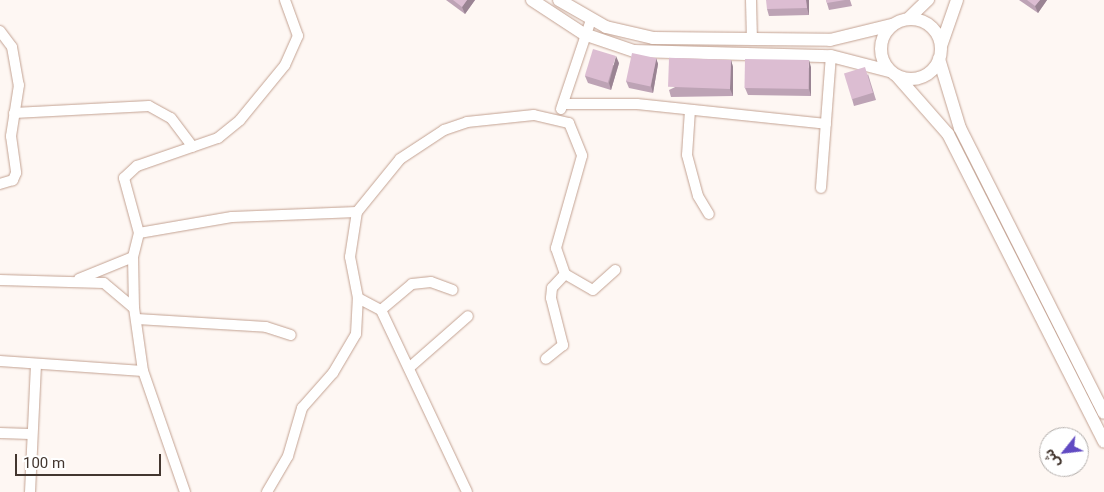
<!DOCTYPE html>
<html>
<head>
<meta charset="utf-8">
<style>
  body { margin:0 }
  #map { position:relative; width:1104px; height:492px; overflow:hidden; background:#fef7f3; font-family:Roboto,"Noto Sans Arabic",sans-serif }
  div>[style] { position:absolute }
  .roads { filter:drop-shadow(0 0 1px #c3a292) drop-shadow(0 0 1px #c3a292) }
  .minor>* { height:10px; margin:-5px; padding:0 5px; transform-origin:5px; border-radius:5px; background:#fff }
  .tertiary>* { height:12px; margin:-6px; padding:0 6px; transform-origin:6px; border-radius:6px; background:#fff }
  .tertiary>.ring { margin:-6px; padding:0; box-sizing:content-box; background:none; border:12px solid #fff; border-radius:50% }
  .wall>* { inset:0; background:#bda3b5 }
  .shaded-wall>* { inset:0; background:#9a8493 }
  .building>* { inset:0; background:#dcbdd2; transform-origin:0 0 }
  span { translate:-50% -50%; white-space:nowrap; text-align:center; line-height:1.15; -webkit-text-stroke:5px #fff; paint-order:stroke }
  .north { position:absolute; left:1039px; top:427px; width:50px; height:50px; box-sizing:border-box; background:#fff; border:1px solid #b4afac; border-radius:50%; rotate:241deg; font-size:14px; font-weight:700; line-height:20px; text-align:center; color:#43362f }
  .north::after { content:''; display:block; margin:auto; width:18px; height:22px; background:#614ac2; clip-path:polygon(50% 0,100% 100%,50% 72%,0 100%) }
  .scale { position:absolute; left:15px; top:454px; width:146px; height:22px; box-sizing:border-box; border:2px solid #43362f; border-top:0; padding-left:6px; font-size:15px; line-height:18px; white-space:nowrap; color:#43362f; -webkit-text-stroke:4px #fff; paint-order:stroke }
</style>
</head>
<body>
<div id="map">
  <div class="roads">
    <div class="minor">
      <i style="left:751px;top:0;width:40px;rotate:88.6deg"></i>
      <i style="left:0;top:31px;width:20px;rotate:53deg"></i>
      <i style="left:12px;top:47px;width:39px;rotate:80deg"></i>
      <i style="left:19px;top:85px;width:52px;rotate:98.9deg"></i>
      <i style="left:11px;top:136px;width:37px;rotate:82deg"></i>
      <i style="left:16px;top:173px;width:8px;rotate:113deg"></i>
      <i style="left:13px;top:180px;width:14px;rotate:163deg"></i>
      <i style="left:563px;top:104px;width:74px"></i>
      <i style="left:637px;top:104px;width:190px;rotate:6deg"></i>
      <i style="left:561px;top:109px;width:94px;rotate:-71.4deg"></i>
      <i style="left:690px;top:110px;width:45px;rotate:93.8deg"></i>
      <i style="left:687px;top:155px;width:42px;rotate:75deg"></i>
      <i style="left:698px;top:196px;width:21px;rotate:59deg"></i>
      <i style="left:14px;top:113px;width:135px;rotate:-3deg"></i>
      <i style="left:149px;top:106px;width:25px;rotate:29deg"></i>
      <i style="left:171px;top:118px;width:36px;rotate:53deg"></i>
      <i style="left:821px;top:188px;width:132px;rotate:-85.7deg"></i>
      <i style="left:139px;top:233px;width:94px;rotate:-9.8deg"></i>
      <i style="left:232px;top:217px;width:125px;rotate:-2.3deg"></i>
      <i style="left:565px;top:274px;width:32px;rotate:30deg"></i>
      <i style="left:593px;top:290px;width:30px;rotate:-42deg"></i>
      <i style="left:79px;top:279px;width:58px;rotate:-22.2deg"></i>
      <i style="left:0;top:280px;width:104px;rotate:1.7deg"></i>
      <i style="left:104px;top:283px;width:39px;rotate:40deg"></i>
      <i style="left:358px;top:298px;width:26px;rotate:28deg"></i>
      <i style="left:381px;top:310px;width:201px;rotate:64.7deg"></i>
      <i style="left:381px;top:310px;width:40px;rotate:-40deg"></i>
      <i style="left:412px;top:284px;width:19px;rotate:-6deg"></i>
      <i style="left:431px;top:282px;width:23px;rotate:20deg"></i>
      <i style="left:137px;top:319px;width:129px;rotate:3.5deg"></i>
      <i style="left:266px;top:327px;width:26px;rotate:18deg"></i>
      <i style="left:0;top:361px;width:143px;rotate:4deg"></i>
      <i style="left:410px;top:367px;width:77px;rotate:-41.3deg"></i>
      <i style="left:0;top:433px;width:30px;rotate:2deg"></i>
      <i style="left:30px;top:492px;width:128px;rotate:-87.3deg"></i>
      <i style="left:185px;top:492px;width:128px;rotate:-109.1deg"></i>
      <i style="left:143px;top:371px;width:64px;rotate:-98.1deg"></i>
      <i style="left:134px;top:308px;width:51px;rotate:-91.1deg"></i>
      <i style="left:133px;top:257px;width:25px;rotate:-76deg"></i>
      <i style="left:139px;top:233px;width:57px;rotate:-105.3deg"></i>
      <i style="left:124px;top:178px;width:18px;rotate:-43deg"></i>
      <i style="left:137px;top:166px;width:86px;rotate:-19.1deg"></i>
      <i style="left:218px;top:138px;width:28px;rotate:-39deg"></i>
      <i style="left:240px;top:120px;width:71px;rotate:-50.7deg"></i>
      <i style="left:285px;top:65px;width:32px;rotate:-66deg"></i>
      <i style="left:298px;top:36px;width:38px;rotate:-110deg"></i>
      <i style="left:267px;top:492px;width:42px;rotate:-59.7deg"></i>
      <i style="left:288px;top:456px;width:50px;rotate:-73.7deg"></i>
      <i style="left:302px;top:408px;width:47px;rotate:-48.5deg"></i>
      <i style="left:333px;top:373px;width:45px;rotate:-59.5deg"></i>
      <i style="left:356px;top:334px;width:36px;rotate:-87deg"></i>
      <i style="left:358px;top:298px;width:42px;rotate:-101deg"></i>
      <i style="left:350px;top:257px;width:46px;rotate:-81.2deg"></i>
      <i style="left:357px;top:212px;width:68px;rotate:-50.9deg"></i>
      <i style="left:400px;top:159px;width:53px;rotate:-33.4deg"></i>
      <i style="left:444px;top:130px;width:24px;rotate:-19deg"></i>
      <i style="left:467px;top:122px;width:67px;rotate:-6deg"></i>
      <i style="left:534px;top:115px;width:36px;rotate:13deg"></i>
      <i style="left:569px;top:123px;width:35px;rotate:68deg"></i>
      <i style="left:582px;top:156px;width:96px;rotate:105.8deg"></i>
      <i style="left:556px;top:248px;width:28px;rotate:71deg"></i>
      <i style="left:565px;top:274px;width:19px;rotate:133deg"></i>
      <i style="left:552px;top:288px;width:10px;rotate:96deg"></i>
      <i style="left:551px;top:298px;width:49px;rotate:75.7deg"></i>
      <i style="left:563px;top:345px;width:22px;rotate:141deg"></i>
    </div>
    <div class="tertiary">
      <i style="left:532px;top:0;width:62px;rotate:33.2deg"></i>
      <i style="left:584px;top:34px;width:53px;rotate:18.8deg"></i>
      <i style="left:634px;top:51px;width:197px;rotate:1.5deg"></i>
      <i style="left:831px;top:56px;width:60px;rotate:14.5deg"></i>
      <i style="left:559px;top:0;width:54px;rotate:29.9deg"></i>
      <i style="left:606px;top:27px;width:48px;rotate:13.2deg"></i>
      <i style="left:653px;top:38px;width:177px;rotate:0.6deg"></i>
      <i style="left:830px;top:40px;width:64px;rotate:-13.6deg"></i>
      <i class="ring" style="left:881px;top:19px;width:48px;height:48px"></i>
      <i style="left:908px;top:19px;width:28px;rotate:-44deg"></i>
      <i style="left:941px;top:46px;width:49px;rotate:-70.8deg"></i>
      <i style="left:939px;top:59px;width:72px;rotate:73.1deg"></i>
      <i style="left:960px;top:128px;width:319px;rotate:63.2deg"></i>
      <i style="left:897px;top:76px;width:77px;rotate:48.7deg"></i>
      <i style="left:948px;top:134px;width:345px;rotate:63.1deg"></i>
    </div>
  </div>
  <div class="wall">
    <i style="clip-path:polygon(446px 0,475px 0,465px 14px)"></i>
    <i style="clip-path:polygon(809px 0,809px 15px,769px 16px,767px 9px)"></i>
    <i style="clip-path:polygon(826px 0,850px 0,852px 6px,829px 10px)"></i>
    <i style="clip-path:polygon(1019px 0,1047px 0,1038px 13px)"></i>
    <i style="clip-path:polygon(656px 58px,658px 64px,653px 93px,629px 88px,626px 81px)"></i>
    <i style="clip-path:polygon(731px 60px,733px 67px,733px 96px,671px 97px,669px 90px)"></i>
    <i style="clip-path:polygon(619px 63px,611px 90px,588px 83px,585px 76px)"></i>
    <i style="clip-path:polygon(811px 67px,811px 96px,748px 95px,745px 88px)"></i>
    <i style="clip-path:polygon(868px 74px,876px 100px,854px 106px,852px 99px)"></i>
  </div>
  <div class="shaded-wall">
    <i style="clip-path:polygon(467px 0,475px 0,465px 14px,462px 7px)"></i>
    <i style="clip-path:polygon(806px 0,809px 0,809px 15px,807px 8px)"></i>
    <i style="clip-path:polygon(1040px 0,1047px 0,1038px 13px,1035px 6px)"></i>
    <i style="clip-path:polygon(616px 56px,619px 63px,611px 90px,609px 83px)"></i>
    <i style="clip-path:polygon(656px 58px,658px 64px,653px 93px,651px 86px)"></i>
    <i style="clip-path:polygon(731px 60px,733px 67px,733px 96px,730px 89px)"></i>
    <i style="clip-path:polygon(809px 60px,811px 67px,811px 96px,809px 89px)"></i>
  </div>
  <div class="building">
    <i style="clip-path:polygon(453px 0,467px 0,462px 7px)"></i>
    <i style="clip-path:polygon(766px 0,806px 0,807px 8px,767px 9px)"></i>
    <i style="clip-path:polygon(826px 0,845px 0,827px 3px)"></i>
    <i style="clip-path:polygon(1027px 0,1040px 0,1035px 6px)"></i>
    <i style="left:593px;top:49px;width:24px;height:28px;rotate:17deg"></i>
    <i style="left:632px;top:53px;width:25px;height:29px;rotate:12deg"></i>
    <i style="left:745px;top:59px;width:64px;height:29px;rotate:1deg"></i>
    <i style="left:731px;top:60px;width:29px;height:62px;rotate:92deg"></i>
    <i style="left:865px;top:67px;width:27px;height:22px;rotate:73deg"></i>
  </div>
  <div class="north">ش</div>
  <div class="scale">100 m</div>
</div>
</body>
</html>
